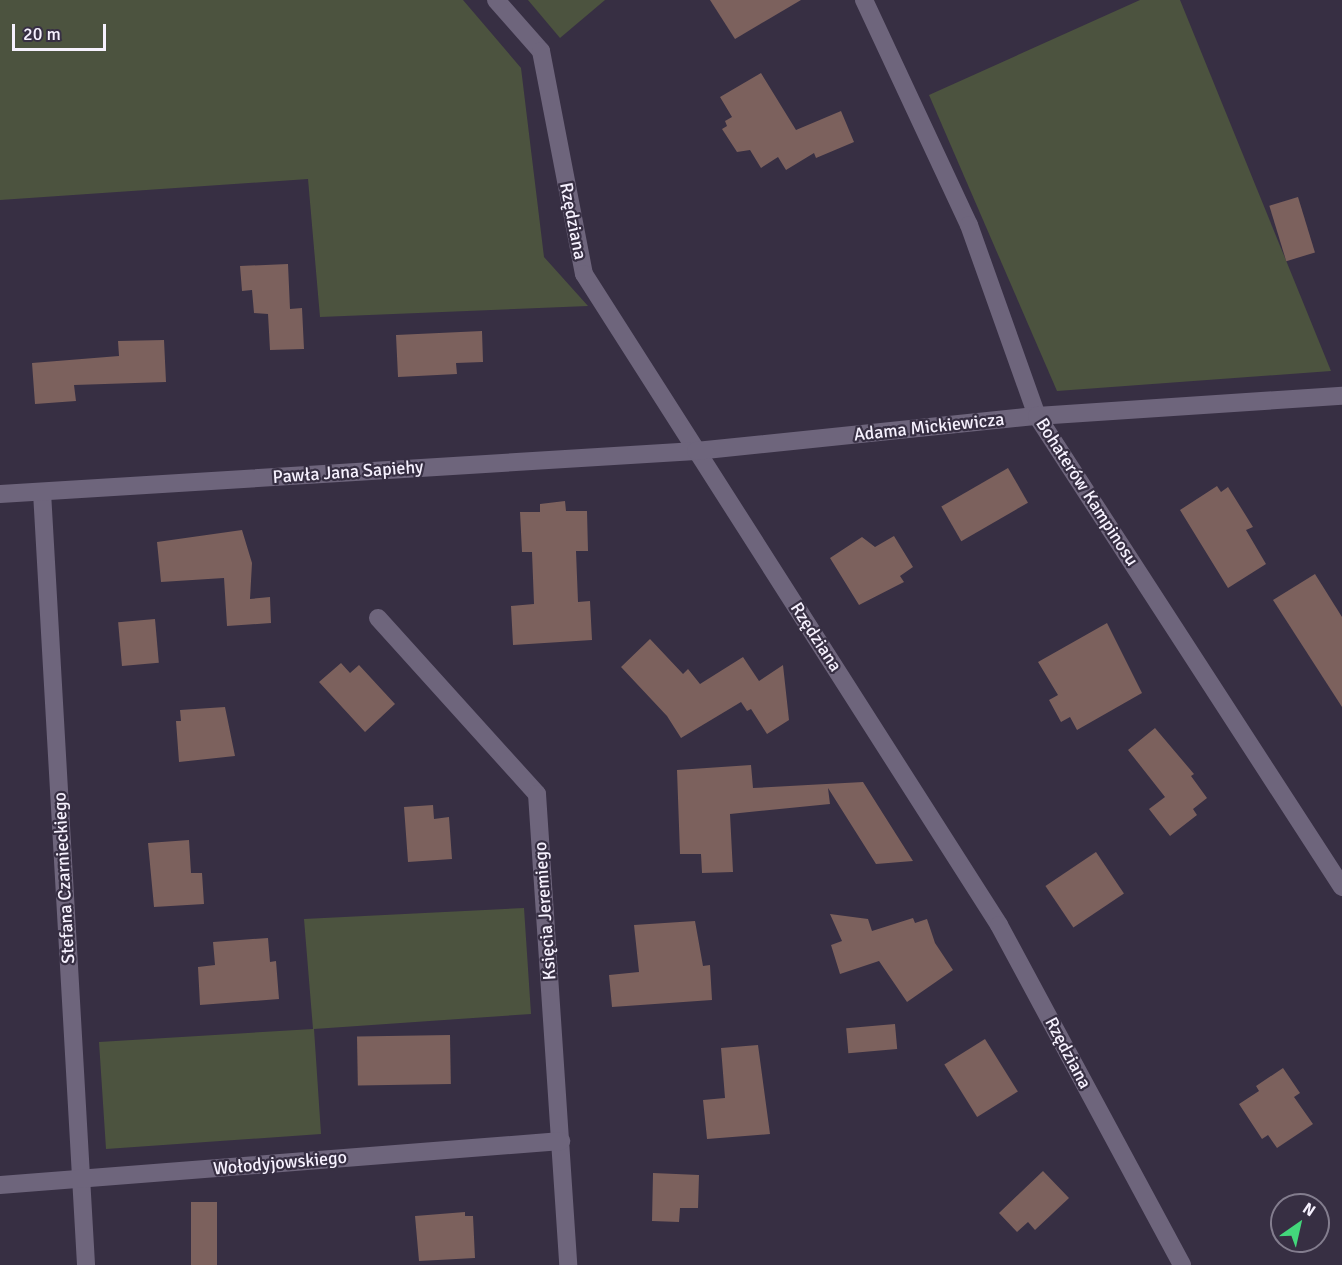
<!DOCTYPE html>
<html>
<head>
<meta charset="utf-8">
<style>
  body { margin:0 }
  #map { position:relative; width:1342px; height:1265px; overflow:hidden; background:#372f43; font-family:Signika,sans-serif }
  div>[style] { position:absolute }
  .green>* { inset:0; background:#4c533f }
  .building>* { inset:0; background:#7c615d; transform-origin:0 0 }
  .street>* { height:18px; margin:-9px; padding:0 9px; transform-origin:9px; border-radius:9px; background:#6e657c }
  span { translate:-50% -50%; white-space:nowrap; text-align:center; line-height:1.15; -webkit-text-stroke:4.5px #372f43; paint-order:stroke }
  .street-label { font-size:18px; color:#f6f1fe }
  .north { position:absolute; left:1270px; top:1193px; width:60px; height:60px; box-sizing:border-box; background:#372f43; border:2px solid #837d8e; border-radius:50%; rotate:34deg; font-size:16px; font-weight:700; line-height:24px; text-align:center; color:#f6f1fe }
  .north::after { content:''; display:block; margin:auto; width:21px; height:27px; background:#43d77b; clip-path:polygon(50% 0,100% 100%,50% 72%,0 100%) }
  .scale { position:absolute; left:12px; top:24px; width:94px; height:27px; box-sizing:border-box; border:3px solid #f6f1fe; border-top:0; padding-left:8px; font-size:18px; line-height:21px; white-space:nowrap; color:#f6f1fe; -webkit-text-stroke:4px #372f43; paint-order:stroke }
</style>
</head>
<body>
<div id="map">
  <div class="green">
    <i style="clip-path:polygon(0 0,463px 0,521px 68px,544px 257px,588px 306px,320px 317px,308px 179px,0 200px)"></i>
    <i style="clip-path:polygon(528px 0,605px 0,560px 38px)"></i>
    <i style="clip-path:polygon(1140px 0,1180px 0,1331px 371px,1057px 391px,929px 95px)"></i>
    <i style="clip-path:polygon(524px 908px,531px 1014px,314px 1029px,321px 1134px,106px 1149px,99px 1042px,313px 1029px,304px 919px)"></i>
  </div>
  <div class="building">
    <i style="clip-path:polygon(710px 0,801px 0,735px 39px)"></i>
    <i style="clip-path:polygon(761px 73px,796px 130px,841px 111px,854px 142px,816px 158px,814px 153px,786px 170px,778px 157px,761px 168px,750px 150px,737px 152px,722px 129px,727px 126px,725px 121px,732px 117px,720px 97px)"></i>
    <i style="left:1298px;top:197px;width:58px;height:30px;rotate:73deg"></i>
    <i style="clip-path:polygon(288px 264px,290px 309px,302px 308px,304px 349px,270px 350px,268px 314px,254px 313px,252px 290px,242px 291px,240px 266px)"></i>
    <i style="clip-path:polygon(482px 331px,483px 362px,456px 363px,457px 374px,398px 377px,396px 335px)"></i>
    <i style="clip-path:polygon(164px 340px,166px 382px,74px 385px,76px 401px,35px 404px,32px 363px,119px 356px,118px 341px)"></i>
    <i style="left:1008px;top:468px;width:40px;height:77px;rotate:60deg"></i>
    <i style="clip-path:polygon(1217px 486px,1221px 492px,1228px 487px,1253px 527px,1246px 530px,1266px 564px,1228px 588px,1180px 510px)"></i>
    <i style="clip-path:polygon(565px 501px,566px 511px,587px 511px,588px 551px,576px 551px,578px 602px,590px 601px,592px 640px,513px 645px,511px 606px,534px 604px,532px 552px,522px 552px,520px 512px,540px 512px,540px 504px)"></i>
    <i style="clip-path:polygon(242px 530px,252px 563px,250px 599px,270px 597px,271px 623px,227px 626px,224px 578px,161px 582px,157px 542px)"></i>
    <i style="clip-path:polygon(894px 536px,913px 567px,900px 576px,904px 582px,859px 605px,830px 558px,862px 537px,875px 547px)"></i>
    <i style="clip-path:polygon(1315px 574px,1342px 617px,1342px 707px,1273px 600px)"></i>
    <i style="left:155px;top:619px;width:44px;height:37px;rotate:85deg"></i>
    <i style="clip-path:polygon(1107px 623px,1142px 693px,1077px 730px,1070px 717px,1061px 722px,1049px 700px,1058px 695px,1038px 662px)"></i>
    <i style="clip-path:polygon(650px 639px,683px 674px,688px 669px,700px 684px,743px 657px,759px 681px,783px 665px,789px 720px,767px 734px,751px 709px,747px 711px,741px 702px,681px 738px,667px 716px,621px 667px)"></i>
    <i style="clip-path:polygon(341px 663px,350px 673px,359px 665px,395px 704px,365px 732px,319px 682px)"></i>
    <i style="clip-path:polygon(225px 707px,235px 756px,179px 762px,176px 721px,181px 721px,180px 710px)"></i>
    <i style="clip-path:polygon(1155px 728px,1194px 774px,1191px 776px,1207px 798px,1193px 809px,1197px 815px,1170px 836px,1149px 809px,1165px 797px,1128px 750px)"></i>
    <i style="clip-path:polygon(751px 765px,753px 788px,863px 782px,913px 861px,876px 864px,828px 788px,830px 804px,730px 814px,733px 872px,702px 873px,701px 854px,680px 854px,677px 770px)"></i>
    <i style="clip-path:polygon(433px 805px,434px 819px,449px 817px,452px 859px,408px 862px,404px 807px)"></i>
    <i style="clip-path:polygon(189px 840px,191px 873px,202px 873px,204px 904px,154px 907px,148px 843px)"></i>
    <i style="left:1096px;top:852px;width:50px;height:61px;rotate:56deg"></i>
    <i style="clip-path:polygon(830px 914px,868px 919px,872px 931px,913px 918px,915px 923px,927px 919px,935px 943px,953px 970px,907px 1002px,879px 961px,840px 974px,831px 945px,842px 941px)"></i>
    <i style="clip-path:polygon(695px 921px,703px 966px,710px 965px,712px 1000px,612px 1007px,609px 975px,639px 972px,634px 925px)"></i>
    <i style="clip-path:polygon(268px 938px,270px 962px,276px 961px,279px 999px,200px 1005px,198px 967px,215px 965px,213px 942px)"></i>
    <i style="left:895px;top:1024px;width:25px;height:49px;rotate:85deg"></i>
    <i style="left:450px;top:1035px;width:49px;height:93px;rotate:89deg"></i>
    <i style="left:985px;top:1039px;width:62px;height:48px;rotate:58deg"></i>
    <i style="clip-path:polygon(758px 1045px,770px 1134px,707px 1139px,703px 1100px,725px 1098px,721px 1048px)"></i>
    <i style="clip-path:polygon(1283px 1068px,1300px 1093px,1294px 1097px,1313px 1124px,1277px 1148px,1268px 1135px,1262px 1139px,1239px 1104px,1259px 1091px,1256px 1086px)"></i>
    <i style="clip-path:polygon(1043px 1171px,1069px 1198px,1035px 1230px,1028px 1222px,1017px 1232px,999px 1213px)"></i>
    <i style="clip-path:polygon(653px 1173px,699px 1175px,698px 1208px,680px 1208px,679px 1222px,652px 1221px)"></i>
    <i style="left:191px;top:1202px;width:26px;height:63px"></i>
    <i style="clip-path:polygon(465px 1212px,465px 1216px,473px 1216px,475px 1258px,419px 1261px,415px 1216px)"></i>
  </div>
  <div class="street">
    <i style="left:496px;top:0;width:68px;rotate:48.6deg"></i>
    <i style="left:541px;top:51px;width:227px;rotate:79.1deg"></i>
    <i style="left:584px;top:274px;width:772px;rotate:57.48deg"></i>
    <i style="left:999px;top:925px;width:386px;rotate:61.7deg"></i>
    <i style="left:864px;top:0;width:248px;rotate:65deg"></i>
    <i style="left:969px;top:225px;width:203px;rotate:70.4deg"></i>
    <i style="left:1037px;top:416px;width:561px;rotate:57.07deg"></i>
    <i style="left:42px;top:492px;width:774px;rotate:86.74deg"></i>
    <i style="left:0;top:494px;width:697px;rotate:-3.54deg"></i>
    <i style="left:696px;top:451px;width:343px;rotate:-5.9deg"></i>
    <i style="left:1037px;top:416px;width:306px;rotate:-3.8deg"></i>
    <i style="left:378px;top:618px;width:237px;rotate:47.9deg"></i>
    <i style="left:537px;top:794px;width:472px;rotate:86.2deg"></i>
    <i style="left:0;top:1185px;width:563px;rotate:-4.48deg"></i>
  </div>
  <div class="street-label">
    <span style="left:573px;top:221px;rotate:79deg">Rzędziana</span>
    <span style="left:929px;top:427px;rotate:-6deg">Adama Mickiewicza</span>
    <span style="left:348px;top:472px;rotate:-4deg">Pawła Jana Sapiehy</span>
    <span style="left:1087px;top:492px;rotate:57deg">Bohaterów Kampinosu</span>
    <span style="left:816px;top:637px;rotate:57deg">Rzędziana</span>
    <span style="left:64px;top:878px;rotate:-93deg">Stefana Czarnieckiego</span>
    <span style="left:545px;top:911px;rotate:-94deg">Księcia Jeremiego</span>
    <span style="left:1068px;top:1053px;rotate:62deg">Rzędziana</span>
    <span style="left:280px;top:1163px;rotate:-5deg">Wołodyjowskiego</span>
  </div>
  <div class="north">N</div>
  <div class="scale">20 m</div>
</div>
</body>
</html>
